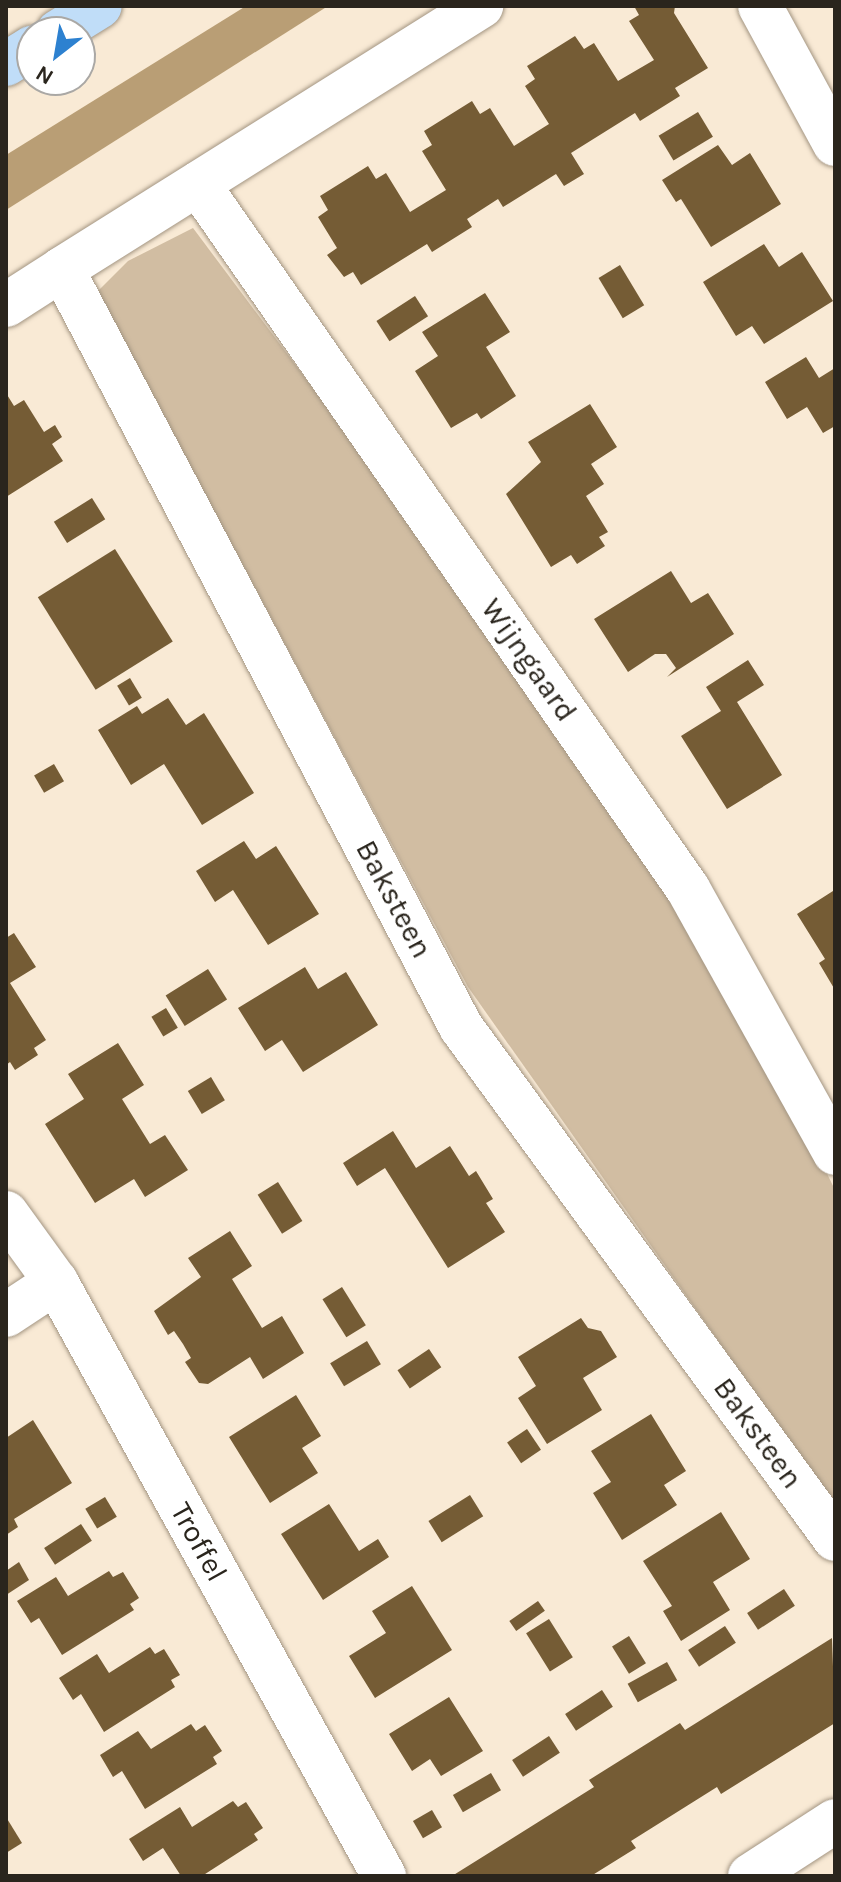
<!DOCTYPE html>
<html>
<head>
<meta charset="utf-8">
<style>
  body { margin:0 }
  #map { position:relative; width:841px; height:1882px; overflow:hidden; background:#f9ead5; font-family:Karla,sans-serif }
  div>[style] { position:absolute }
  .green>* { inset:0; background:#d1bda2 }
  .water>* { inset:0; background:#b99e75 }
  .building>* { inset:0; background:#755c35; transform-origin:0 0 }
  .roads { filter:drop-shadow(0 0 2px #a39582) drop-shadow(0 0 2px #a39582) }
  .street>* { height:44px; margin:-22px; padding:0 22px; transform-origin:22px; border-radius:22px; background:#fff }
  .secondary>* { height:44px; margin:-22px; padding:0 22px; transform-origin:22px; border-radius:22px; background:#c0ddf8 }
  span { translate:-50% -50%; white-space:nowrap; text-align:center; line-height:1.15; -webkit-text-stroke:8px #fff; paint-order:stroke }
  .street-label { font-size:30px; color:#2a251d }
  .frame { position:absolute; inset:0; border:8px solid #2a251d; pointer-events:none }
  .north { position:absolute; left:16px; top:16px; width:80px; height:80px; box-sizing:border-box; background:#fff; border:2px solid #aaa8a5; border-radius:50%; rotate:211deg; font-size:22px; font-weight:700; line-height:32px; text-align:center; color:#2a251d }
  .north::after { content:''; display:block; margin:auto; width:28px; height:36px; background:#2d81d0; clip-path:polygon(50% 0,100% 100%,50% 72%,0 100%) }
</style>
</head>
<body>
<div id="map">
  <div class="green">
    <i style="clip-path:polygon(193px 228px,688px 889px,835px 1190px,835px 1506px,468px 987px,97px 292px,128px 261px)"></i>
  </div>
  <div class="water">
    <i style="clip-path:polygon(246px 6px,328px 6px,6px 210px,6px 155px)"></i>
  </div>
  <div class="building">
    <i style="clip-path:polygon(634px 6px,675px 6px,674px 13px,708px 68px,675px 88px,680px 96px,640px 121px,635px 113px,571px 153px,584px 174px,564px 186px,556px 174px,503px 207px,498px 199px,467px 219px,472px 227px,432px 252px,427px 244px,361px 285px,353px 272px,344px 277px,327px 255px,337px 248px,318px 217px,328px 210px,320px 196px,368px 166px,376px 179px,386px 173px,410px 212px,446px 190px,422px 151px,432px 145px,424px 131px,472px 101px,480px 114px,490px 108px,514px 146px,549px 124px,525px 86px,535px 79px,527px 66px,575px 36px,584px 49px,594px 43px,618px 81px,654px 60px,629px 21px,639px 15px)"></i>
    <i style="left:698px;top:112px;width:29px;height:46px;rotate:59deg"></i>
    <i style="clip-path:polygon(718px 145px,732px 165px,750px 153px,781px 204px,711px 247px,681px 199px,676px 202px,662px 180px)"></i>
    <i style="clip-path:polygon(764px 244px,779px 267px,802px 252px,833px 301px,764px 344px,752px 326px,736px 336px,703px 282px)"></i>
    <i style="left:620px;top:265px;width:47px;height:25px;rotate:59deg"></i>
    <i style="clip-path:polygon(485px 293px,510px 332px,486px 347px,516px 396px,481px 419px,477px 413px,451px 428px,415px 371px,438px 356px,422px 332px)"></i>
    <i style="left:415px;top:296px;width:24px;height:46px;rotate:57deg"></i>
    <i style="clip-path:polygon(806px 357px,819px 378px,835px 368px,835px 426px,823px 433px,807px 407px,787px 419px,765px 382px)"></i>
    <i style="clip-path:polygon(6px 393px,14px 406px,24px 400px,44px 432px,55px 425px,62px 437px,52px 444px,63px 461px,6px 497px)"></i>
    <i style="clip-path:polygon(590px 404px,617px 447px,591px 464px,604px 484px,586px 496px,608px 532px,599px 537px,605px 546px,577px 564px,571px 555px,551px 567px,506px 494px,541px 462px,528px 442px)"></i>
    <i style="left:92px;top:498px;width:25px;height:45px;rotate:58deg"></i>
    <i style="left:115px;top:549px;width:109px;height:91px;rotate:58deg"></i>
    <i style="clip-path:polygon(671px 571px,691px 603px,708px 593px,734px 634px,667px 677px,676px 668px,666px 654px,655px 654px,628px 672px,594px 619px)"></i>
    <i style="clip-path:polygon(748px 660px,764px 685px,737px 702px,782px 775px,727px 809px,681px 736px,721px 711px,706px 687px)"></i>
    <i style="left:130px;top:678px;width:23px;height:15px;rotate:59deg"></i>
    <i style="clip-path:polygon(168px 698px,186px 725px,204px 713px,254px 793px,202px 825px,164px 764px,131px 785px,98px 730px,137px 706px,142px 714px)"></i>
    <i style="left:54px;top:764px;width:20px;height:23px;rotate:60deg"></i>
    <i style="clip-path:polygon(244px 841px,256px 859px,276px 846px,319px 914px,268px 945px,233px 890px,215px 902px,196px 871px)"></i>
    <i style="clip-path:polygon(833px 891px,835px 894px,835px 990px,819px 963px,825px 959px,797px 914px)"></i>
    <i style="clip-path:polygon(14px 933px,36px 967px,10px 983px,46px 1040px,34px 1048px,38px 1055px,15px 1070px,10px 1062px,6px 1065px,6px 938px)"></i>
    <i style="clip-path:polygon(305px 967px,318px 989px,346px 972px,378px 1025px,303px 1072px,282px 1040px,265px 1051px,238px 1008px)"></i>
    <i style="left:208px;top:969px;width:36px;height:50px;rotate:58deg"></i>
    <i style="left:166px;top:1008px;width:23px;height:17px;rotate:59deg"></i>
    <i style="clip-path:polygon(118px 1043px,144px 1085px,122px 1099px,150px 1144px,165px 1135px,188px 1170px,145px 1197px,134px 1179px,95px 1203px,45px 1124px,84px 1099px,68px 1074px)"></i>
    <i style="left:211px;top:1077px;width:27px;height:27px;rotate:59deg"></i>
    <i style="clip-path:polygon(393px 1131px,416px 1168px,450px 1146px,469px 1176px,476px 1171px,493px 1199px,486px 1203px,505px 1232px,448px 1268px,385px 1168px,357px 1186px,343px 1163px)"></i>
    <i style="left:278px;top:1182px;width:46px;height:24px;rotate:58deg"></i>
    <i style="clip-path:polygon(230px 1231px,252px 1266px,232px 1279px,262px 1328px,282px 1316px,304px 1353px,263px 1379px,250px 1357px,208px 1384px,199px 1383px,185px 1362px,191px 1358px,183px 1344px,174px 1331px,168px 1335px,154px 1311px,201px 1277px,188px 1258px)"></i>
    <i style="left:342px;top:1287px;width:45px;height:23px;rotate:58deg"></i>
    <i style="clip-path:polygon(581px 1318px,588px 1328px,601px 1331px,617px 1357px,583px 1378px,602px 1410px,547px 1444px,518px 1398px,536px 1386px,518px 1357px)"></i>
    <i style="left:367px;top:1341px;width:27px;height:43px;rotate:59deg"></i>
    <i style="left:429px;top:1349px;width:22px;height:38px;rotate:56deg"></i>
    <i style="clip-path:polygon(296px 1395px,321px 1436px,302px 1448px,318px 1473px,270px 1503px,229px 1437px)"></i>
    <i style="clip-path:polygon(651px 1414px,686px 1471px,664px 1485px,677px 1505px,622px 1540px,593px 1493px,611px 1482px,591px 1451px)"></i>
    <i style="clip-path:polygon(33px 1420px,72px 1483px,14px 1519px,18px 1527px,6px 1535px,6px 1438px)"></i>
    <i style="left:527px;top:1429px;width:25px;height:24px;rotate:56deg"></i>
    <i style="left:470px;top:1495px;width:25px;height:49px;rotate:58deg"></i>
    <i style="left:105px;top:1497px;width:23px;height:23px;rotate:59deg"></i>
    <i style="clip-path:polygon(329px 1504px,359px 1551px,378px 1539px,389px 1557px,323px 1600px,281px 1534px)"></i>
    <i style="clip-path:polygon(721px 1512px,750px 1559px,713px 1582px,730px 1610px,681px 1641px,663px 1611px,672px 1606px,643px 1561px)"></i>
    <i style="left:81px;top:1524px;width:20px;height:44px;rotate:57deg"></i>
    <i style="clip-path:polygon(19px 1562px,29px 1580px,6px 1595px,6px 1571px)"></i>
    <i style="clip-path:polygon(109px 1571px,113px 1577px,123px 1572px,139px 1598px,130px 1604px,134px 1610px,62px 1655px,39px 1618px,31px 1623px,17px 1601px,56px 1577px,68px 1596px)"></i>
    <i style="clip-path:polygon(412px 1586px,452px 1650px,375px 1698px,349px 1656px,386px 1633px,372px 1611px)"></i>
    <i style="left:784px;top:1589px;width:20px;height:44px;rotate:57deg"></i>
    <i style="left:538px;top:1601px;width:12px;height:35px;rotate:55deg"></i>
    <i style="left:549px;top:1619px;width:45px;height:27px;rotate:58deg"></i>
    <i style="left:725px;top:1626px;width:20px;height:44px;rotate:57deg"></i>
    <i style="left:629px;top:1636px;width:32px;height:20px;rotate:58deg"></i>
    <i style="clip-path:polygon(832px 1638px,835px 1723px,721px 1794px,717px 1787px,631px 1841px,636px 1848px,591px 1876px,452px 1876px,594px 1787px,589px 1780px,680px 1723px,685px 1730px)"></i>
    <i style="clip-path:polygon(150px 1647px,155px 1654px,164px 1649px,180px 1675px,171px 1680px,175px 1687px,104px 1732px,81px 1694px,73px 1700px,59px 1678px,97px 1654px,109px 1673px)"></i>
    <i style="left:667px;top:1662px;width:21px;height:45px;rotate:61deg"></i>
    <i style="left:602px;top:1690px;width:20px;height:44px;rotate:57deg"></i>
    <i style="clip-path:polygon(449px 1697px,483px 1751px,441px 1776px,430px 1759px,412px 1771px,389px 1734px)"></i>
    <i style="clip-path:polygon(191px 1724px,196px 1731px,205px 1725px,222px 1751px,213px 1757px,217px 1764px,145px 1809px,122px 1771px,113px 1777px,100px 1755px,138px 1731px,151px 1749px)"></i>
    <i style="left:549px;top:1736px;width:20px;height:44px;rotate:57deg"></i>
    <i style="left:491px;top:1773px;width:20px;height:44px;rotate:60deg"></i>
    <i style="clip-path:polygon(233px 1801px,238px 1807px,246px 1802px,263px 1828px,254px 1834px,258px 1840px,202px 1876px,181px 1876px,163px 1848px,143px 1861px,129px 1839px,180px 1807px,192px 1827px)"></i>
    <i style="left:432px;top:1810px;width:20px;height:22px;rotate:60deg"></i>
    <i style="clip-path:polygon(6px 1817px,22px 1843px,6px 1853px)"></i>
  </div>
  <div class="roads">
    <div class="street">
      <i style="left:760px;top:6px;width:157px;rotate:61.5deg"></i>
      <i style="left:198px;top:184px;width:859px;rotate:55.2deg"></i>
      <i style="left:688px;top:889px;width:302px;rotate:60.9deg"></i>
      <i style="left:62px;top:269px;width:495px;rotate:-32.1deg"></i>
      <i style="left:6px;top:305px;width:67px;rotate:-32.7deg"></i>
      <i style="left:62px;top:269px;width:857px;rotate:62.24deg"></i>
      <i style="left:461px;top:1027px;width:634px;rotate:53.85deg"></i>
      <i style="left:6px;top:1213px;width:85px;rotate:54.1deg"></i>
      <i style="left:56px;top:1282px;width:679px;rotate:61.09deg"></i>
      <i style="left:6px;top:1315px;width:60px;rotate:-33.4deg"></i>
      <i style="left:750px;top:1876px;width:101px;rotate:-32.9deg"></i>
    </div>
    <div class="secondary">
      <i style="left:58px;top:32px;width:49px;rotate:-31.8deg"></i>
      <i style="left:6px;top:64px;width:31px;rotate:-32deg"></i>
    </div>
  </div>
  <div class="street-label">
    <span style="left:529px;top:660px;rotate:55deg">Wijngaard</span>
    <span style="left:394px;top:899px;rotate:62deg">Baksteen</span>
    <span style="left:758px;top:1433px;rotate:54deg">Baksteen</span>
    <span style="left:199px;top:1542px;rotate:61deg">Troffel</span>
  </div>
  <div class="frame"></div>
  <div class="north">N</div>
</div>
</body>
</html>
